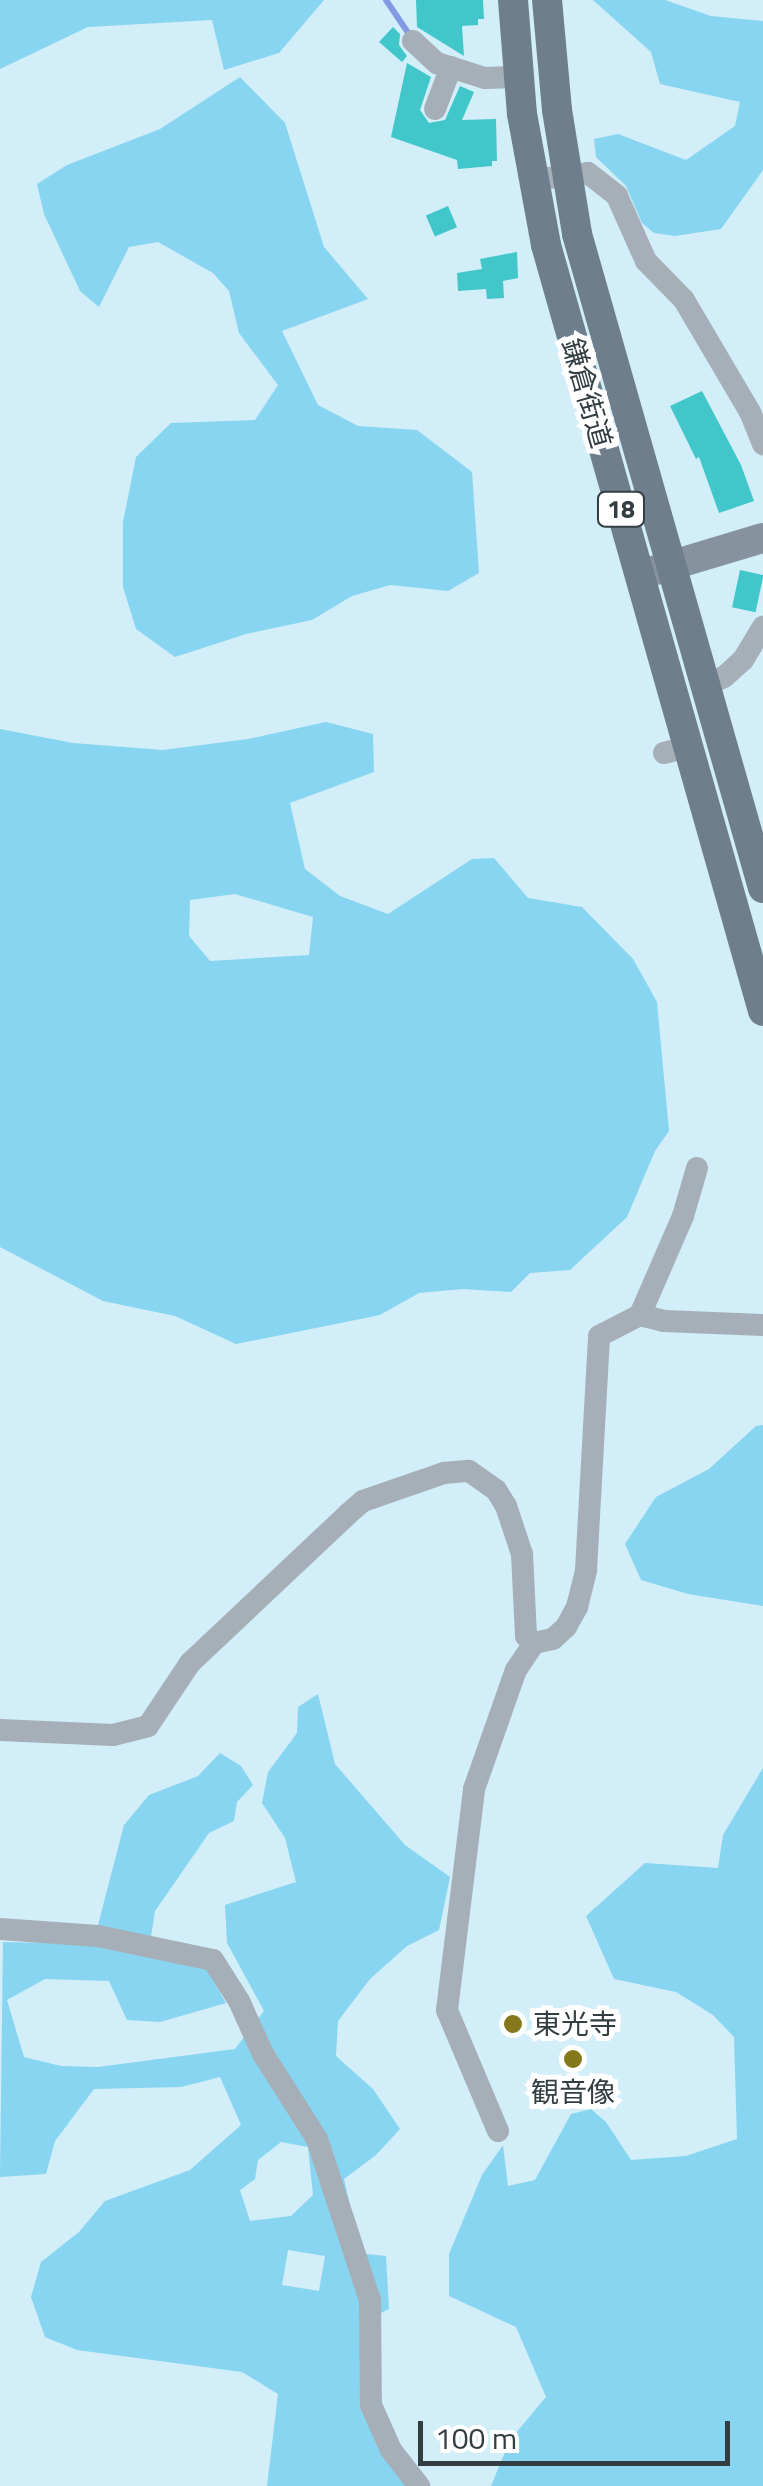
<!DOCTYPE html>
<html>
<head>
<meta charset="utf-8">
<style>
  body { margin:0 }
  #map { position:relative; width:763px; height:2486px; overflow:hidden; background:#d1eef9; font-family:"Titillium Web","Noto Sans JP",sans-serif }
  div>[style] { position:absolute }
  .green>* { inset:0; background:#87d5f0 }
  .stream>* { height:6px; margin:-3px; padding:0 3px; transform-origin:3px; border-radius:3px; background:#8299e3 }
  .building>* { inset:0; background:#41c6ca; transform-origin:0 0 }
  .street>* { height:22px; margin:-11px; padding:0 11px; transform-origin:11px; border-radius:11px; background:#a6afb7 }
  .secondary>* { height:30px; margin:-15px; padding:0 15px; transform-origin:15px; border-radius:15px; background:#86939e }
  .primary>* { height:30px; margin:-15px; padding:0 15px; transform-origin:15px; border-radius:15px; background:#6f7e8d }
  .dots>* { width:28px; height:28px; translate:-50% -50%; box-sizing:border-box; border:5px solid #fff; border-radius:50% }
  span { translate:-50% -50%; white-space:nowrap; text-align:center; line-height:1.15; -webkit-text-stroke:10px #fff; paint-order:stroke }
  .shield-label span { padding:2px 8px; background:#fff; border:2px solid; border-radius:8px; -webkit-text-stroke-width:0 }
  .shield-label { font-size:25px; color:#323e42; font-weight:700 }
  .street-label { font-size:28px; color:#323e42 }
  .poi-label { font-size:28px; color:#323e42 }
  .left { translate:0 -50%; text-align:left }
  .scale { position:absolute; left:418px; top:2421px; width:312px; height:45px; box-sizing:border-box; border:5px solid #323e42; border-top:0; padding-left:12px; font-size:30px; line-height:35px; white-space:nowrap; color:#323e42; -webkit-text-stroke:8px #fff; paint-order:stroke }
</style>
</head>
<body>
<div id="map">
  <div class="green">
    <i style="clip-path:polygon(0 0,324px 0,279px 53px,224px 70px,212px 20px,88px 27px,0 69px)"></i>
    <i style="clip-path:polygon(593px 0,665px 0,711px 16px,763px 21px,763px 170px,721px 229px,675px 236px,654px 233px,642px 223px,626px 186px,596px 157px,594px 139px,618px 134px,686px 160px,735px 126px,740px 102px,660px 84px,651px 52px)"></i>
    <i style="clip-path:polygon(240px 77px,285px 123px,324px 247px,368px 299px,282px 331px,318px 405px,358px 426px,417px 430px,472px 472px,479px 573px,448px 591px,390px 585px,352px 596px,312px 620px,246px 634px,175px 657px,136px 629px,123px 587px,123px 522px,136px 457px,171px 423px,255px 420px,278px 385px,239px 333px,229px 291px,213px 273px,158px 242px,129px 247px,99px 307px,80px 291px,44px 214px,37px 184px,67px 165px,160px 129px)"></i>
    <i style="clip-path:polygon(evenodd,326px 722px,373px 734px,374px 772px,290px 803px,305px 869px,340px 896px,388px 914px,472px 859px,494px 858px,528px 898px,582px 907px,633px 959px,657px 1002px,669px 1131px,655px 1151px,627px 1217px,570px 1270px,530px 1273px,511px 1292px,463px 1289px,419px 1293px,380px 1315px,236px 1344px,175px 1316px,103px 1301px,0 1247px,0 729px,73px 743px,163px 750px,248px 739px,326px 722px,235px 894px,313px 917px,309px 955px,210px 961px,189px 936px,190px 900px,235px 894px)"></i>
    <i style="clip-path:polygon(763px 1425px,763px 1606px,688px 1594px,641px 1580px,625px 1544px,656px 1497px,709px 1469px,756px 1426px)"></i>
    <i style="clip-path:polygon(evenodd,318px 1694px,335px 1764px,405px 1845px,450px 1877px,439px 1930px,407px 1946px,370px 1979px,338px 2021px,336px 2056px,373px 2089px,400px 2129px,376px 2155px,344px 2179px,349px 2201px,346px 2252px,386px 2256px,389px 2309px,365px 2321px,362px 2400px,408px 2486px,267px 2486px,278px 2394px,242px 2372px,77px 2350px,45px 2337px,31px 2297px,41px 2262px,79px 2232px,105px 2201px,190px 2170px,241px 2125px,220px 2077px,181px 2087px,94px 2089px,55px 2141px,46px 2174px,0 2177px,3px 1942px,93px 1944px,124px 1825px,149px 1795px,198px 1776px,220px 1753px,241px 1766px,253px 1785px,237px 1802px,234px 1821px,209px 1833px,155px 1911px,149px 1950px,204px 1964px,226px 2003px,160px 2022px,127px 2020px,109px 1981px,45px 1979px,7px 2000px,24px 2057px,61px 2066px,98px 2067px,235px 2049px,264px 2011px,227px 1943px,225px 1905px,296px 1882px,285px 1838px,262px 1803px,268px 1772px,297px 1733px,298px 1707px,318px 1694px,281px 2142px,308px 2147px,313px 2195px,291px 2216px,250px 2221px,240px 2190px,255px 2179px,258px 2160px,281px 2142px,318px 1694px,288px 2250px,325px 2256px,319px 2291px,282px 2285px,288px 2250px)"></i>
    <i style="clip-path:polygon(763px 1768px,763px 2486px,491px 2486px,510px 2440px,546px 2397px,516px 2327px,449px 2296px,449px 2254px,482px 2175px,503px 2145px,508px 2186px,535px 2180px,571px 2114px,591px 2109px,606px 2122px,631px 2160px,686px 2156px,737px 2139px,734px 2037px,713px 2015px,676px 1992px,614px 1979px,586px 1916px,645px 1863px,718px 1868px,723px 1835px)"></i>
  </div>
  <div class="stream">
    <i style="left:386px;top:0;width:40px;rotate:56deg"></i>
  </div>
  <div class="building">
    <i style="clip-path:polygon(416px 0,483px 0,484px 19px,478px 19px,478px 25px,462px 26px,464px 56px,417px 27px)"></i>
    <i style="clip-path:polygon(393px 27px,400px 34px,399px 45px,407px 56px,402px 62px,379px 42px)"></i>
    <i style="clip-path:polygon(407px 63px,431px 77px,420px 110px,429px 123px,445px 120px,460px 86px,474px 92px,462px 120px,496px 119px,497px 161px,492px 161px,492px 166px,458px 169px,457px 160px,391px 137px)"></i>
    <i style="left:448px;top:206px;width:23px;height:24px;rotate:67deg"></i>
    <i style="clip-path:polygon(517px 252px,518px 278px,503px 281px,504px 298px,487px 299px,486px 289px,458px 291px,457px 273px,482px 269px,480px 259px)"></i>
    <i style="clip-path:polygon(702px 391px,741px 465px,754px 501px,719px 513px,699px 457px,696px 459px,670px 406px)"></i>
    <i style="left:740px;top:570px;width:24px;height:38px;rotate:12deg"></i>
  </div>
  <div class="street">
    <i style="left:413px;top:41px;width:33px;rotate:43deg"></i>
    <i style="left:437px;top:63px;width:50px;rotate:17.4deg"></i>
    <i style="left:485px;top:78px;width:34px;rotate:-2deg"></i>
    <i style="left:435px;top:109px;width:45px;rotate:-69.1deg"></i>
    <i style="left:532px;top:180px;width:56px;rotate:-7.1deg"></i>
    <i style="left:588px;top:173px;width:37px;rotate:38deg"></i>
    <i style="left:617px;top:196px;width:71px;rotate:66deg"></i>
    <i style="left:646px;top:261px;width:54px;rotate:45.7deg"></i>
    <i style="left:684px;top:300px;width:130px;rotate:59.5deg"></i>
    <i style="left:750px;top:412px;width:35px;rotate:68deg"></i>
    <i style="left:706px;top:686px;width:20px;rotate:-27deg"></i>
    <i style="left:724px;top:677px;width:25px;rotate:-42deg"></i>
    <i style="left:743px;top:660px;width:39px;rotate:-59deg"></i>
    <i style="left:664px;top:753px;width:27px;rotate:-15deg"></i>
    <i style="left:640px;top:1315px;width:108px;rotate:-66.5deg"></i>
    <i style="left:683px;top:1216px;width:50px;rotate:-73.7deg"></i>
    <i style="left:0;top:1730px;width:113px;rotate:2.5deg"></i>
    <i style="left:113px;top:1735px;width:36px;rotate:-14deg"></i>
    <i style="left:148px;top:1726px;width:76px;rotate:-56.3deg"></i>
    <i style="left:190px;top:1663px;width:217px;rotate:-43.3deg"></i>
    <i style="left:348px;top:1514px;width:20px;rotate:-41deg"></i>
    <i style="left:363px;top:1501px;width:86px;rotate:-19.1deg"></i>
    <i style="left:444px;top:1473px;width:25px;rotate:-5deg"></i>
    <i style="left:469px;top:1471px;width:33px;rotate:35deg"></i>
    <i style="left:496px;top:1490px;width:19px;rotate:58deg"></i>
    <i style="left:506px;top:1506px;width:51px;rotate:71.6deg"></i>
    <i style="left:522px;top:1554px;width:82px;rotate:87.2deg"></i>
    <i style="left:526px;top:1636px;width:11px;rotate:41deg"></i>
    <i style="left:534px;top:1643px;width:19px;rotate:-12deg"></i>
    <i style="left:553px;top:1639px;width:18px;rotate:-43deg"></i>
    <i style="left:566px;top:1627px;width:23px;rotate:-61deg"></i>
    <i style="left:577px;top:1607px;width:38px;rotate:-76deg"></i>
    <i style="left:586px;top:1570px;width:234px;rotate:-86.8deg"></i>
    <i style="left:599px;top:1336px;width:46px;rotate:-27.1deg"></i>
    <i style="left:640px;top:1315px;width:25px;rotate:14deg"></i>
    <i style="left:664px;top:1321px;width:99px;rotate:2.3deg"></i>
    <i style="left:0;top:1929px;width:98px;rotate:4.1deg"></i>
    <i style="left:98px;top:1936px;width:117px;rotate:11.8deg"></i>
    <i style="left:213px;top:1960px;width:49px;rotate:57.6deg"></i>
    <i style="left:239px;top:2001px;width:58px;rotate:65.6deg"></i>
    <i style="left:263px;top:2054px;width:101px;rotate:57.6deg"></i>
    <i style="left:317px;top:2139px;width:169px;rotate:71.8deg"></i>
    <i style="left:370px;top:2300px;width:105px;rotate:89.5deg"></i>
    <i style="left:371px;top:2405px;width:49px;rotate:66deg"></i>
    <i style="left:391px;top:2450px;width:46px;rotate:52.1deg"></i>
    <i style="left:498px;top:2131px;width:131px;rotate:-112.9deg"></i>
    <i style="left:447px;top:2010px;width:223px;rotate:-83deg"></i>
    <i style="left:474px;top:1789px;width:126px;rotate:-70.6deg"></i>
    <i style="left:516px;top:1670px;width:32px;rotate:-56deg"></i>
  </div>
  <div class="secondary">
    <i style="left:646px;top:573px;width:122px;rotate:-16.7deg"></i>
  </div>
  <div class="primary">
    <i style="left:513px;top:0;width:114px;rotate:85.5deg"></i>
    <i style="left:522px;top:114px;width:133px;rotate:79.6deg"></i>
    <i style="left:546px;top:245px;width:796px;rotate:74.18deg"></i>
    <i style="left:547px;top:0;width:110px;rotate:84.8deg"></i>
    <i style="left:557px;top:110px;width:126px;rotate:80.8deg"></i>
    <i style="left:577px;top:234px;width:680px;rotate:74.12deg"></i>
  </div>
  <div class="dots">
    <i style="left:513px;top:2024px;background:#85781c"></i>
    <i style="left:573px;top:2059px;background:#85781c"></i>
  </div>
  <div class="shield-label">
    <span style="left:621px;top:509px">18</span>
  </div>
  <div class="street-label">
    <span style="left:587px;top:393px;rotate:74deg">鎌倉街道</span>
  </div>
  <div class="poi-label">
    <span class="left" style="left:533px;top:2024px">東光寺</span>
    <span style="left:573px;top:2092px">観音像</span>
  </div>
  <div class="scale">100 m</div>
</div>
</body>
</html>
